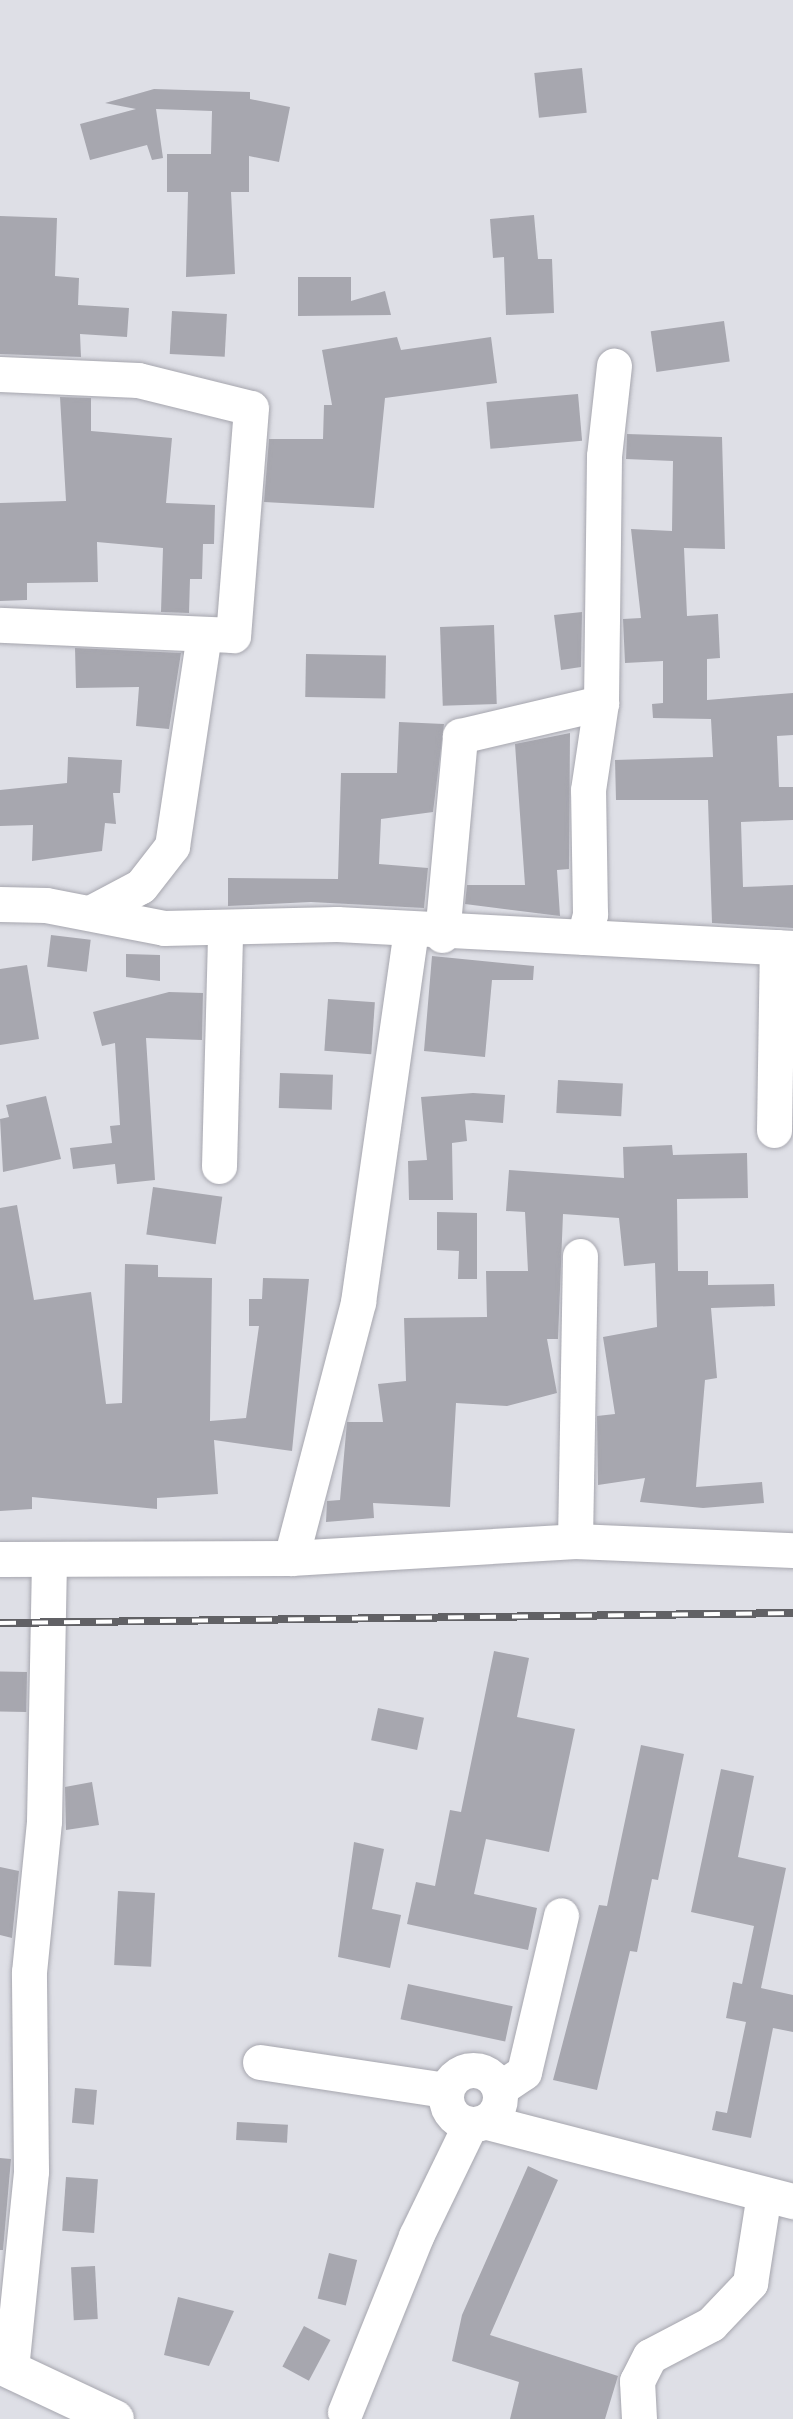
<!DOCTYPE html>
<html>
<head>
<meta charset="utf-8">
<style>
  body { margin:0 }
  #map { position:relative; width:793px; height:2419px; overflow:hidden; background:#dedfe6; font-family:Ubuntu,sans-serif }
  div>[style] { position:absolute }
  .building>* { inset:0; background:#a7a7af; transform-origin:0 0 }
  .roads { filter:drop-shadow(0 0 2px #a6a6ae) drop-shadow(0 0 2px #a6a6ae) }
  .minor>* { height:35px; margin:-17.5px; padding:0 17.5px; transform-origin:17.5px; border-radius:17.5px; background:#fff }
  .minor>.ring { margin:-17.5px; padding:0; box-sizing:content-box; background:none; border:35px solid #fff; border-radius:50% }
  .highway>* { height:38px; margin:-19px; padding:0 19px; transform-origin:19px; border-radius:19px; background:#fff }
  .rail>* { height:8px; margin-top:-4px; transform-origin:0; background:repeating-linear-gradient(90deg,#fff 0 16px,#616165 0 32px); box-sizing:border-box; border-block:2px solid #616165 }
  span { translate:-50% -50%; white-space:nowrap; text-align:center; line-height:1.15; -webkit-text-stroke:5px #fff; paint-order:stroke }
</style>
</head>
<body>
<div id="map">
  <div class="building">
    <i style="left:582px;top:68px;width:45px;height:48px;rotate:84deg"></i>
    <i style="clip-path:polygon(154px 89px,250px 92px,250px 99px,290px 107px,279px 162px,249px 156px,249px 192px,231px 192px,235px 274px,186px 277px,188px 192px,167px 192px,167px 154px,211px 154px,212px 111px,156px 109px,163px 158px,152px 160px,147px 145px,90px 160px,80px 124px,136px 109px,105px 103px)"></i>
    <i style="clip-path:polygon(534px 215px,538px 259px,552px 259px,554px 313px,506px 315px,504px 257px,493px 258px,490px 219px)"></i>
    <i style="clip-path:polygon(0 216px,57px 218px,55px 276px,79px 278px,78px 305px,129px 308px,127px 337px,80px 334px,81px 357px,0 354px)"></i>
    <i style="clip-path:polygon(298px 277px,351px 277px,351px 301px,385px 291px,391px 315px,298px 316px)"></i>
    <i style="left:172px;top:311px;width:55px;height:43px;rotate:3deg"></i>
    <i style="left:724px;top:321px;width:41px;height:74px;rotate:82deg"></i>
    <i style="clip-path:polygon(397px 337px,401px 350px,491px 337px,497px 383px,385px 398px,374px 508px,264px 502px,269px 439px,323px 439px,324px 405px,332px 405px,322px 350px)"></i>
    <i style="left:578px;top:394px;width:47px;height:92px;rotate:85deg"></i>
    <i style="clip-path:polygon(60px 397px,91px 398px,91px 431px,172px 438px,166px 503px,215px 505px,214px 544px,203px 544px,202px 579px,190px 579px,189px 613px,161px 612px,163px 548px,97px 542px,98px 582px,27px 583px,27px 600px,0 601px,0 503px,66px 501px)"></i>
    <i style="clip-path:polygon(627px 434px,722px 437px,725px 549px,684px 548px,687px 616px,718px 614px,720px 658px,707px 659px,707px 700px,793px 693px,793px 735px,777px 736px,779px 787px,793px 787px,793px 820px,741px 822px,743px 887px,793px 885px,793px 928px,712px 923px,708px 800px,616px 800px,615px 760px,713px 757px,711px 719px,653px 718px,652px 704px,663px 703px,663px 661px,625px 663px,623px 619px,641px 618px,631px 529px,672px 531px,673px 461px,626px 459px)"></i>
    <i style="clip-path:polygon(582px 612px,581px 667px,561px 670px,554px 615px)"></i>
    <i style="left:494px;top:625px;width:79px;height:54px;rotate:88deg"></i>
    <i style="clip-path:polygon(75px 648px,181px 653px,169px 729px,136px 726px,139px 687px,76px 688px)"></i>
    <i style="left:306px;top:654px;width:80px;height:43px;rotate:1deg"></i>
    <i style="clip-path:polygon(399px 722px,444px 724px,433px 812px,381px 819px,379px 864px,428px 868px,424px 908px,311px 902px,228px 906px,228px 878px,338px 879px,341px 773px,397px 773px)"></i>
    <i style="clip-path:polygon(570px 733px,569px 869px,557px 870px,560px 916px,465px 904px,467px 885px,525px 885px,515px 744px)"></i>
    <i style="clip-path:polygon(68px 757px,122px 760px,120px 793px,113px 793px,116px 824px,105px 823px,102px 851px,32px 861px,33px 825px,0 826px,0 790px,67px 783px)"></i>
    <i style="left:51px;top:935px;width:40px;height:32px;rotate:7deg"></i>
    <i style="clip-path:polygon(126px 954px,160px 955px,160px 981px,126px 977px)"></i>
    <i style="clip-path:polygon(432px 956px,534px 966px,533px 980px,492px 980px,485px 1057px,424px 1051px)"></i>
    <i style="clip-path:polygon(27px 965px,39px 1039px,0 1045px,0 969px)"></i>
    <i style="clip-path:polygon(169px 992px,203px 993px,202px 1040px,146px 1038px,155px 1180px,117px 1184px,115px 1164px,73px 1169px,70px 1148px,112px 1143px,110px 1126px,120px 1125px,115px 1043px,102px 1046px,93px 1012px)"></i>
    <i style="left:328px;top:999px;width:47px;height:52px;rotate:4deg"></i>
    <i style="left:280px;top:1073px;width:53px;height:35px;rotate:2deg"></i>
    <i style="left:558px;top:1080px;width:65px;height:33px;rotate:3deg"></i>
    <i style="clip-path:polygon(473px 1093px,505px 1095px,503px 1123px,465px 1120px,467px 1141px,452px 1143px,453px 1200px,409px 1200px,408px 1161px,427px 1160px,421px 1097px)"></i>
    <i style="clip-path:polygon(46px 1096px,61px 1159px,3px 1172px,0 1119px,9px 1117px,6px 1105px)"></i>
    <i style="clip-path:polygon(672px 1145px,673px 1155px,747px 1153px,748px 1198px,677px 1199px,678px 1271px,708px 1271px,708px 1285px,774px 1284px,775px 1306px,711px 1308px,717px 1378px,705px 1380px,696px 1487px,762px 1482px,764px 1503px,703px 1508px,640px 1502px,645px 1478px,598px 1485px,597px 1416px,615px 1414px,603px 1337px,657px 1327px,655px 1263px,624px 1266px,619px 1218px,563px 1214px,558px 1339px,547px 1339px,557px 1393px,507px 1406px,456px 1403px,450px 1507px,373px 1503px,374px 1518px,326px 1522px,327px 1501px,340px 1500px,347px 1422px,383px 1422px,378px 1384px,406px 1381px,404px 1318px,487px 1317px,486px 1271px,528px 1271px,525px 1212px,506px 1211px,509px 1170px,624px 1178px,623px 1147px)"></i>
    <i style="left:153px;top:1187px;width:70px;height:48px;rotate:8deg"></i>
    <i style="clip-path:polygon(17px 1205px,34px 1300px,91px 1292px,106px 1404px,122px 1403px,125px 1264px,158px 1265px,158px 1277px,212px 1278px,210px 1421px,246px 1418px,259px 1326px,249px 1326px,249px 1299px,262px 1299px,263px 1278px,309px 1279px,292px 1451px,214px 1440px,218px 1494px,157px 1498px,157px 1509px,32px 1497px,32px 1509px,0 1511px,0 1208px)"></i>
    <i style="clip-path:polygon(437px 1212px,477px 1213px,477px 1279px,458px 1279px,459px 1251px,437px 1250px)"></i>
    <i style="clip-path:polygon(494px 1651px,529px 1658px,517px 1717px,575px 1729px,549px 1852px,486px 1839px,474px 1894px,537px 1908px,528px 1950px,407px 1924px,416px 1882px,435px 1886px,450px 1810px,461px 1812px)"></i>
    <i style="left:27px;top:1672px;width:40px;height:27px;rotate:91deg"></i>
    <i style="left:378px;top:1708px;width:47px;height:33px;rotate:12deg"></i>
    <i style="clip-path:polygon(641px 1745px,684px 1754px,658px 1880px,652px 1879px,637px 1952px,630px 1951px,597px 2090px,553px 2080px,599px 1905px,607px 1906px)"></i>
    <i style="clip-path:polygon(721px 1769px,754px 1776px,738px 1857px,786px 1868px,761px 1988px,793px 1995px,793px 2032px,773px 2028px,751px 2138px,712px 2130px,716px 2111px,727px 2113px,746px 2022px,726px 2018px,733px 1982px,742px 1984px,754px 1926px,691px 1912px)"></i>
    <i style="clip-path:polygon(92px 1782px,99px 1825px,66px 1830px,65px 1787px)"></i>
    <i style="clip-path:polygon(354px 1842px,384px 1849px,372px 1909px,401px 1915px,390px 1968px,338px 1957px)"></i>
    <i style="clip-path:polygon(0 1867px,19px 1871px,12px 1938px,0 1935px)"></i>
    <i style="left:118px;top:1891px;width:37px;height:74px;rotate:3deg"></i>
    <i style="left:408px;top:1984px;width:107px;height:36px;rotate:12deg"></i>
    <i style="left:75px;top:2088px;width:22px;height:35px;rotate:5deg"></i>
    <i style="left:237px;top:2122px;width:51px;height:18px;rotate:3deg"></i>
    <i style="clip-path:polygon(0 2158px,11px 2159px,3px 2250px,0 2250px)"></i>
    <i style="clip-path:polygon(528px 2166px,558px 2180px,490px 2335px,618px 2376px,605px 2419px,510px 2419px,519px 2382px,452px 2361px,462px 2315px)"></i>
    <i style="left:66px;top:2177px;width:32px;height:54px;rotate:4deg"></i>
    <i style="left:329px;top:2253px;width:29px;height:47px;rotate:14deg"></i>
    <i style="left:95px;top:2266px;width:53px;height:24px;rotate:87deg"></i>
    <i style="clip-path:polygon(178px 2297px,234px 2311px,209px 2366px,164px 2355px)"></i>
    <i style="left:304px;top:2326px;width:30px;height:46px;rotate:28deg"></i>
  </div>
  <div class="roads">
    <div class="minor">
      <i style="left:0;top:374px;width:138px;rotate:2.5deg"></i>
      <i style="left:138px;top:380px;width:116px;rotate:13.9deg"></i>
      <i style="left:251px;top:408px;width:228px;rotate:94.5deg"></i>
      <i style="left:233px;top:635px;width:233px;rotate:-177.5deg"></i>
      <i style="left:0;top:904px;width:46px;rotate:1.2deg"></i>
      <i style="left:46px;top:905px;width:120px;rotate:11deg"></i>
      <i style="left:164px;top:928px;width:173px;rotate:-1.3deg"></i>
      <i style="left:337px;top:924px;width:457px;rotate:3deg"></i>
      <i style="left:92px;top:912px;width:55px;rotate:-28deg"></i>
      <i style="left:141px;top:886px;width:51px;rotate:-52.2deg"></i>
      <i style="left:172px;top:846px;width:214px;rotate:-81.4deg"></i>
      <i style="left:442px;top:935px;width:200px;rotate:-84.8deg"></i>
      <i style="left:460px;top:736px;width:145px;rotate:-13.2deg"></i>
      <i style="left:584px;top:937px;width:24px;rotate:-75deg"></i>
      <i style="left:590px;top:914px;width:124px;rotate:-90.9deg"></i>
      <i style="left:588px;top:790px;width:88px;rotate:-81.5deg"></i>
      <i style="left:601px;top:703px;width:247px;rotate:-89.3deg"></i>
      <i style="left:604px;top:456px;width:91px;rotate:-83.7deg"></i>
      <i style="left:774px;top:1130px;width:183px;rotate:-89.1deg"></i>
      <i style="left:219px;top:1166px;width:237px;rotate:-88.5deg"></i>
      <i style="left:575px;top:1541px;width:285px;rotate:-89deg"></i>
      <i style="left:291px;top:1558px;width:265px;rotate:-75.3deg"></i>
      <i style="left:358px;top:1302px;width:377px;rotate:-81.9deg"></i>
      <i style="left:0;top:1559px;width:291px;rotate:-0.2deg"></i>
      <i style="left:291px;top:1558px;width:285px;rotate:-3.4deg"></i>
      <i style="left:575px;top:1541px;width:218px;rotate:2.4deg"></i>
      <i style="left:260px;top:2062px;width:188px;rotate:8.6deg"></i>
      <i class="ring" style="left:446px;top:2070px;width:19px;height:19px"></i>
      <i style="left:499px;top:2089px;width:30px;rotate:-34deg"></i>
      <i style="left:524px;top:2072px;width:161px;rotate:-76.7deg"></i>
      <i style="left:487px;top:2122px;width:316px;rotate:14.5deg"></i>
      <i style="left:11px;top:2369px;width:199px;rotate:-84.2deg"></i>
      <i style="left:31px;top:2171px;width:199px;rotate:-90.6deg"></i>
      <i style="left:29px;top:1972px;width:152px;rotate:-84.3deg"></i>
      <i style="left:44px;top:1821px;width:262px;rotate:-88.9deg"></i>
      <i style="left:345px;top:2412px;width:190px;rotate:-68deg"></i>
      <i style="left:416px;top:2236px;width:123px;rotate:-64.1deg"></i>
      <i style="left:639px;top:2419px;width:38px;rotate:-93deg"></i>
      <i style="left:637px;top:2381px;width:28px;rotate:-63deg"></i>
      <i style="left:650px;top:2356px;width:69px;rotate:-27.7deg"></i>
      <i style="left:711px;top:2324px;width:57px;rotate:-46.4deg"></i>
      <i style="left:750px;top:2283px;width:90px;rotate:-81.1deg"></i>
    </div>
    <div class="highway">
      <i style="left:0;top:2365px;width:127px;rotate:25.2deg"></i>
    </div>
  </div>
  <div class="rail">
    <i style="left:0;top:1623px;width:793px;rotate:-0.72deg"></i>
  </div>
</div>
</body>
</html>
